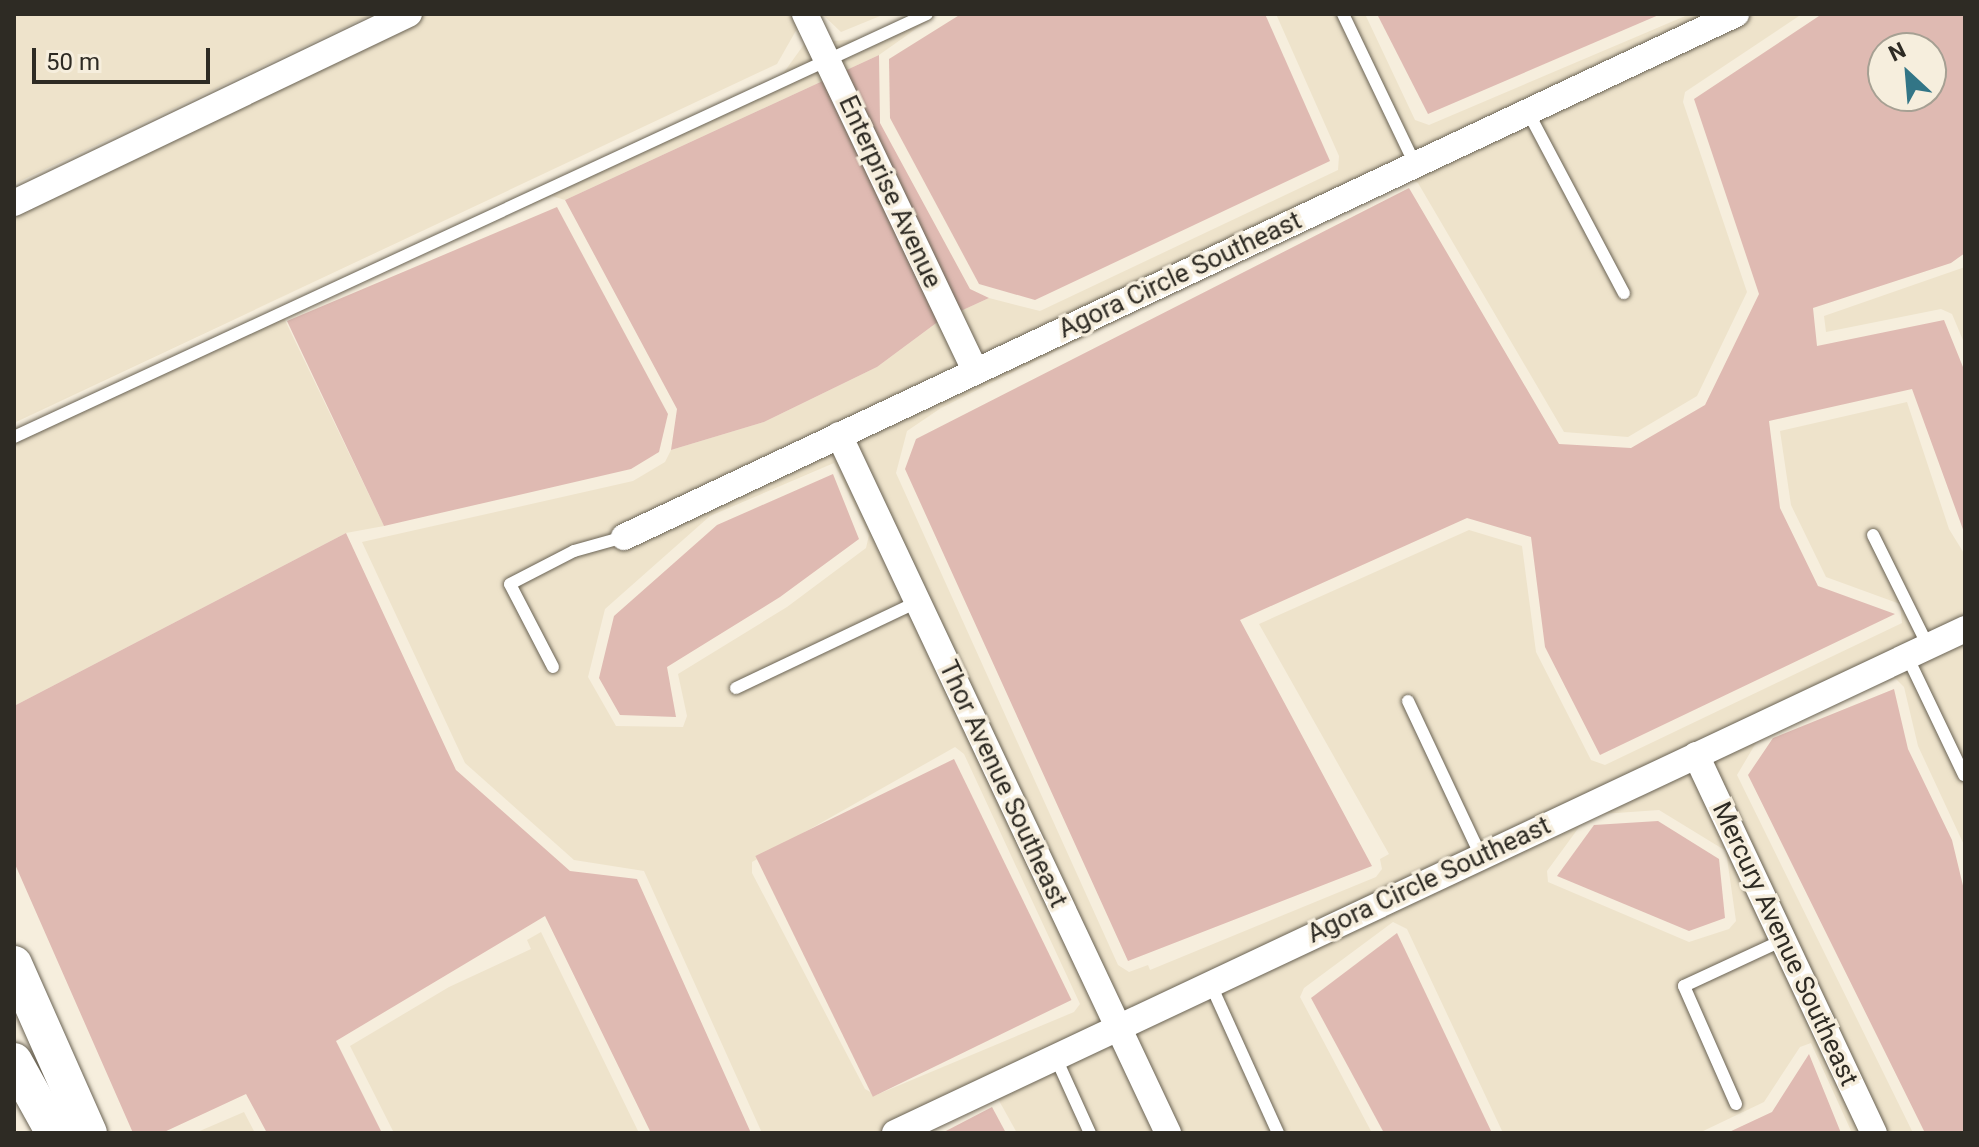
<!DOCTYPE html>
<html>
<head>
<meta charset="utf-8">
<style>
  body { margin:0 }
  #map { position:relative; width:1979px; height:1147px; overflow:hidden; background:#f6eedd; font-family:Roboto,sans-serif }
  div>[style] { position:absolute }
  .built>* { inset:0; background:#eee3cb }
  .green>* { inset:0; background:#dfbab2; transform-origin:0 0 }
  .roads { filter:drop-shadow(0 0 2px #6a6354) drop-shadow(0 0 2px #6a6354) }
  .service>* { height:12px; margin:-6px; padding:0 6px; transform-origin:6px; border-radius:6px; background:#fff }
  .minor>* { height:26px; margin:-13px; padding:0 13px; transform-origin:13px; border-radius:13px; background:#fff }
  .secondary>* { height:36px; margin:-18px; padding:0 18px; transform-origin:18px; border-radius:18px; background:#fff }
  span { translate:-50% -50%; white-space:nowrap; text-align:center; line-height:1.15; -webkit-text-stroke:7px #f6eedd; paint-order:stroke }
  .street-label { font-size:26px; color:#2e2b24 }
  .frame { position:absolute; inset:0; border:16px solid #2e2b24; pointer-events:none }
  .north { position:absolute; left:1867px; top:32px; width:80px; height:80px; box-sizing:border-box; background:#f6eedd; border:2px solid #a6a093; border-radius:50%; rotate:334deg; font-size:22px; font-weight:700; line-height:32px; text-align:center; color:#2e2b24 }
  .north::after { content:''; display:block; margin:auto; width:28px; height:36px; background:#327586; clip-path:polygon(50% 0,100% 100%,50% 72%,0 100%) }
  .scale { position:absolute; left:32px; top:48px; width:178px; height:36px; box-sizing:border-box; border:4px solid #2e2b24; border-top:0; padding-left:10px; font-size:24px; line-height:28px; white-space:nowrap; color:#2e2b24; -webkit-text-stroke:6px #f6eedd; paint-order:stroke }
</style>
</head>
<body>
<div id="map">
  <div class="built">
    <i style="clip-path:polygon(14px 14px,373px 14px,14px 184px)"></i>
    <i style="clip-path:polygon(426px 14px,792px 14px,798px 27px,777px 64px,14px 423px,14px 208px)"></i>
    <i style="clip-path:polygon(822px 14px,885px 14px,841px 32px)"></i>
    <i style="clip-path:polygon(913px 14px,937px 14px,879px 55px,565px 200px,552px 196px,287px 307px,782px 75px,805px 43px,860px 39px)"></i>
    <i style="clip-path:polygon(evenodd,1276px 14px,1365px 14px,1415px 120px,1429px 125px,1690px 14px,1802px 14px,1685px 92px,1683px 102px,1747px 292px,1697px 396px,1628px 437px,1564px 432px,1418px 183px,1407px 177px,941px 408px,907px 431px,896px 473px,1118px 965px,1129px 972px,1148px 965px,1150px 970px,1376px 877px,1382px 869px,1380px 859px,1389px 854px,1259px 624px,1469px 530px,1522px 546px,1536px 652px,1591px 760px,1605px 765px,1902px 623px,1900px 604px,1826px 577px,1791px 505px,1780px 431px,1907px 402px,1949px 529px,1965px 555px,1965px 847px,1918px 746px,1904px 687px,1895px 678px,1763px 731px,1737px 775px,1913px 1133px,1852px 1133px,1811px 1043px,1800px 1047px,1764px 1102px,1699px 1133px,1503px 1133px,1407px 929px,1393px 922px,1304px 988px,1300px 997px,1372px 1133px,1017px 1133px,997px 1097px,916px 1133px,762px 1133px,644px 871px,574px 860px,465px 763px,362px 542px,633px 481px,665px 462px,671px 450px,764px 422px,877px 367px,939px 321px,989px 298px,1040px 311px,1338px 170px,1339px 156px,1276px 14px,834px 463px,869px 535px,866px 548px,787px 607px,678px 674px,687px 716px,683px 727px,616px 726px,588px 677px,605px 609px,710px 516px,834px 463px,1276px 14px,955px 747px,964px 754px,1080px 1004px,1074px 1012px,876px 1095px,865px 1089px,752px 873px,752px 862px,955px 747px,1276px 14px,1659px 810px,1726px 851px,1736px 921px,1729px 929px,1689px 942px,1548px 882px,1547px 871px,1588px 815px,1659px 810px)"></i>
    <i style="clip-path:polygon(1965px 267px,1965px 345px,1952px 314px,1941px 309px,1826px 332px,1824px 316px)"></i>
    <i style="clip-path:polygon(284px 318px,384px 526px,346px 533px,14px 706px,14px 443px)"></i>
    <i style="clip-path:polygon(541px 932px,639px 1133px,394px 1133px,350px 1046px,449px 987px,531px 949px,527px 940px)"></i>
    <i style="clip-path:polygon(244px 1112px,255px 1133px,195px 1133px)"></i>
  </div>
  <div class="green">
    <i style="clip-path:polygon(961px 14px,1265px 14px,1330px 161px,1035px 300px,979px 284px,890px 118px,889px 59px)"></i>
    <i style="clip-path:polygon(1377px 14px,1661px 14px,1428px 114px)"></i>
    <i style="clip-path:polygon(evenodd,1822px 14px,1965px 14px,1965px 253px,1951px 263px,1813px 308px,1817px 346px,1944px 320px,1965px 372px,1965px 535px,1912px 389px,1769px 421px,1780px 508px,1818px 586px,1895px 614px,1600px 755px,1545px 647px,1531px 537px,1467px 518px,1240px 620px,1372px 866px,1128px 961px,905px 469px,916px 439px,1409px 188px,1559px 444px,1631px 448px,1705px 405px,1759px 294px,1694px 99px,1822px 14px,1883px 48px,1931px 48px,1931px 96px,1883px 96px,1883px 48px)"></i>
    <i style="clip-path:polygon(879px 55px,880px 123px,970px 289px,989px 298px,939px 321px,877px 367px,764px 422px,671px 450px,677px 409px,565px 200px)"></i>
    <i style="clip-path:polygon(557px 207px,668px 414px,659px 452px,631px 469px,384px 526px,287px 321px)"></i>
    <i style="clip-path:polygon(833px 474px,859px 539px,780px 597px,667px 667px,676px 717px,620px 715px,599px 678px,614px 616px,717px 525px)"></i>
    <i style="clip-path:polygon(346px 533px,456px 770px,570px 871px,637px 879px,751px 1133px,651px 1133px,545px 916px,336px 1041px,382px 1133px,267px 1133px,246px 1094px,162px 1133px,133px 1133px,14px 862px,14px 706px)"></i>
    <i style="clip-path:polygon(1894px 689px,1908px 749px,1952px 840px,1965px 894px,1965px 1133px,1925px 1133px,1748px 775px,1773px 738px)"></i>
    <i style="left:954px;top:759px;width:268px;height:221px;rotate:64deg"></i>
    <i style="clip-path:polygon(1658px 821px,1719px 859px,1725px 918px,1689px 931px,1557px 876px,1594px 825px)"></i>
    <i style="clip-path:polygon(1397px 933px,1492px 1133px,1384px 1133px,1311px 998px)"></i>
    <i style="clip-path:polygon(1809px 1054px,1841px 1133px,1727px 1133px,1772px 1112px)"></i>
    <i style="clip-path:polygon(992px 1107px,1006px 1133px,942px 1133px)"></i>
  </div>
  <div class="roads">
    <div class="service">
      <i style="left:1343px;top:14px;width:166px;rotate:64.4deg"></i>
      <i style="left:1528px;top:112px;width:205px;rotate:62.1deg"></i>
      <i style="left:14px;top:437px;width:1006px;rotate:-24.86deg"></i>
      <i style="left:1873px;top:535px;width:124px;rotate:63.6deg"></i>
      <i style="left:1907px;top:656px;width:132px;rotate:64.4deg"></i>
      <i style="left:553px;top:667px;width:93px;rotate:-117.4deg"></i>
      <i style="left:510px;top:584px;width:72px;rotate:-27.3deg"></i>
      <i style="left:574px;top:551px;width:52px;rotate:-15.6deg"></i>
      <i style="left:736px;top:688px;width:200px;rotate:-25.4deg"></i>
      <i style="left:1408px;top:701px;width:171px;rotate:64.8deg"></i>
      <i style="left:1210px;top:983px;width:165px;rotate:65.6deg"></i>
      <i style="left:1055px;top:1056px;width:85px;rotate:65.6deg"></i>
      <i style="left:1736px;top:1104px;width:129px;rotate:-113.8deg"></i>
      <i style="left:1684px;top:986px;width:109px;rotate:-24.9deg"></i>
    </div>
    <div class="minor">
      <i style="left:805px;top:14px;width:395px;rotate:64.5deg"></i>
      <i style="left:14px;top:203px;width:438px;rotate:-25.6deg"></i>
      <i style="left:839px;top:435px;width:772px;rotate:64.76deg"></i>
      <i style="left:624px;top:537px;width:1229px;rotate:-25.19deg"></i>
      <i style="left:1696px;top:755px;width:418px;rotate:64.8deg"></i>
      <i style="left:895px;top:1133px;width:1183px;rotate:-25.22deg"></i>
    </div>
    <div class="secondary">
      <i style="left:14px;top:964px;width:185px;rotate:66.1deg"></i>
      <i style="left:14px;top:1061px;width:82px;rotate:60.9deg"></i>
    </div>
  </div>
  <div class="street-label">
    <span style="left:890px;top:192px;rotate:65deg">Enterprise Avenue</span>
    <span style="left:1180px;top:275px;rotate:-25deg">Agora Circle Southeast</span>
    <span style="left:1003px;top:784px;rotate:65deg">Thor Avenue Southeast</span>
    <span style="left:1429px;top:880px;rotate:-25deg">Agora Circle Southeast</span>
    <span style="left:1785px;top:944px;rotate:65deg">Mercury Avenue Southeast</span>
  </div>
  <div class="frame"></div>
  <div class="north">N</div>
  <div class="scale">50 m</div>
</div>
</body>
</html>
